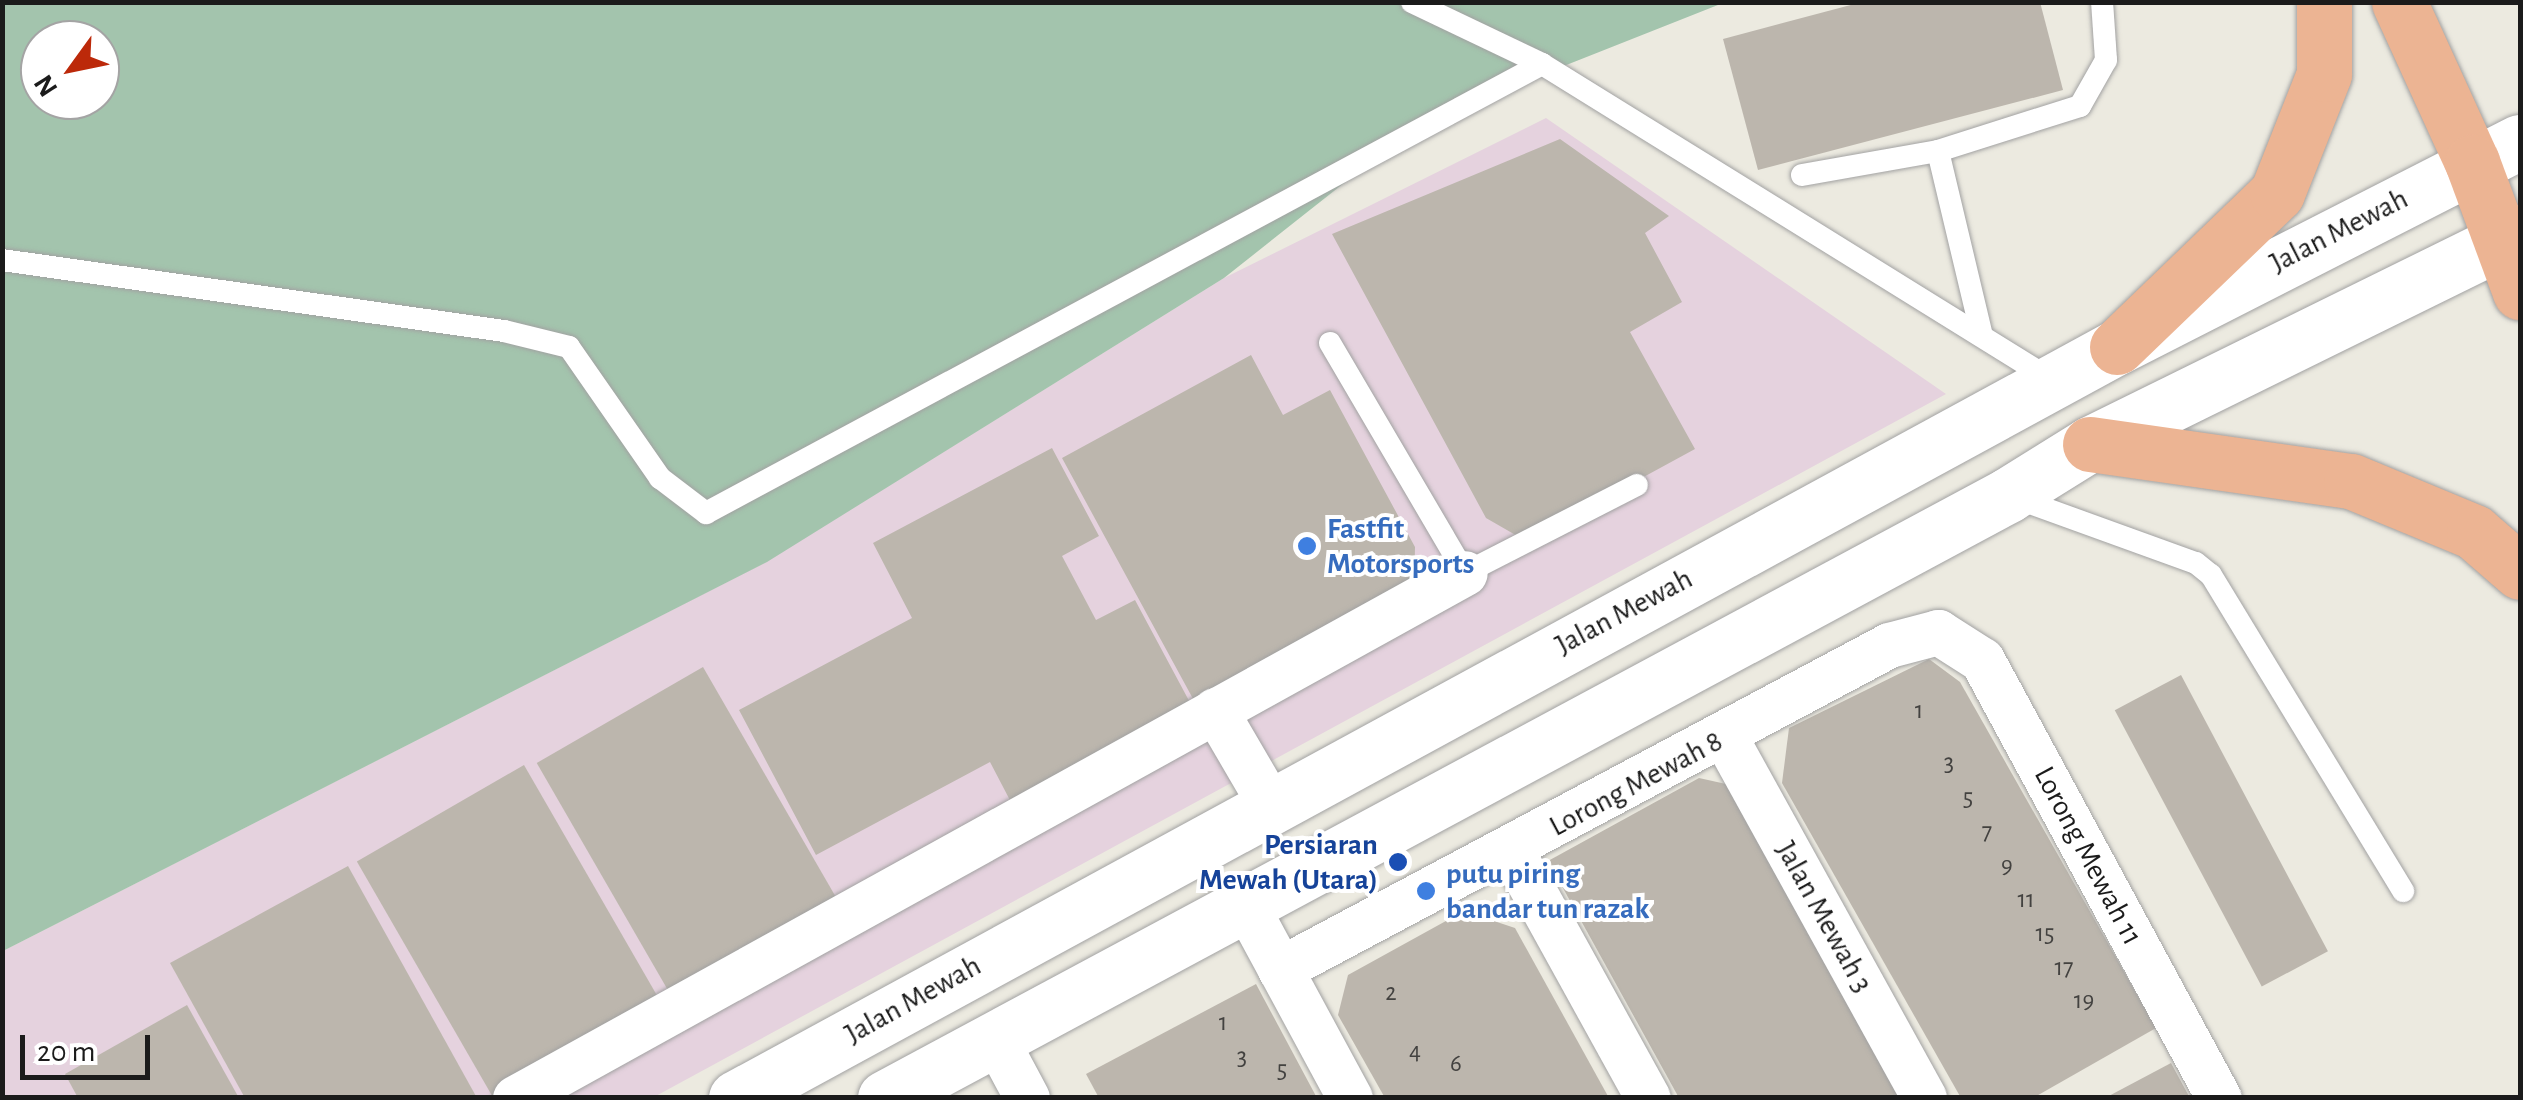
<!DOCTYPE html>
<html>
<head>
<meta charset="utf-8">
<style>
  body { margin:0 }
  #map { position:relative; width:2523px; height:1100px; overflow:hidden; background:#eceae0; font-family:"Alegreya Sans",sans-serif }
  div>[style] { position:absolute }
  .industrial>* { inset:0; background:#e5d2de }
  .cemetery>* { inset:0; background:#a3c4ad }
  .building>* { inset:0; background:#bcb6ad; transform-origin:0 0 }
  .roads { filter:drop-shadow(0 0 2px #a2a2a2) drop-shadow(0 0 2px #a2a2a2) }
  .service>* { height:22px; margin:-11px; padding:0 11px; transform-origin:11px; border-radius:11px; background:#fff }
  .minor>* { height:45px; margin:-22.5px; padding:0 22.5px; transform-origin:22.5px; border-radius:22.5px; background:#fff }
  .tertiary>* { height:55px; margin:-27.5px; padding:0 27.5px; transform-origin:27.5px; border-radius:27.5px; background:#fff }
  .trunk>* { height:55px; margin:-27.5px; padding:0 27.5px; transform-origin:27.5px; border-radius:27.5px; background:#ecb493 }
  .dots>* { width:28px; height:28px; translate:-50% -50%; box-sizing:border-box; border:5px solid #fff; border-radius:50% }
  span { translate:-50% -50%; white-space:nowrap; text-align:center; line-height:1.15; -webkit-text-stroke:8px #fff; paint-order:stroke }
  .number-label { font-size:25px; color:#434240 }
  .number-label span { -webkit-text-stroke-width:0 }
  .street-label { font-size:30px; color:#1b1b1b }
  .shop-label { font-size:30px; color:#366cbe; font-weight:700 }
  .left { translate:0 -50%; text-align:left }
  .transit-label { font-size:30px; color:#164399; font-weight:700 }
  .right { translate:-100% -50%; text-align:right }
  .frame { position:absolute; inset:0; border:5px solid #1b1b1b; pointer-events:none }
  .north { position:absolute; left:20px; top:20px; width:100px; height:100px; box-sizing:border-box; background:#fff; border:2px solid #a4a4a4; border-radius:50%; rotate:237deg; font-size:28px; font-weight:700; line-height:40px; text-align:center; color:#1b1b1b }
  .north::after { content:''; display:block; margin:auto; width:35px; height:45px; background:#bc290a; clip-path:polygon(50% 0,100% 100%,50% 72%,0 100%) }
  .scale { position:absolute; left:20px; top:1035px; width:130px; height:45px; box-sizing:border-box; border:5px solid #1b1b1b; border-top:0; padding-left:12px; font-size:30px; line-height:35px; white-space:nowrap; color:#1b1b1b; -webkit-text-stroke:8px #fff; paint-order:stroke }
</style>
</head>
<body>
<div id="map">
  <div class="industrial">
    <i style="clip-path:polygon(1546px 118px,1946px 394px,654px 1097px,3px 1098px,3px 951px,766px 562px,1224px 278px)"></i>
  </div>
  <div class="cemetery">
    <i style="clip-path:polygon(evenodd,3px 3px,1723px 3px,1420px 123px,1224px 278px,767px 562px,3px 951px,3px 3px,40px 40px,100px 40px,100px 100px,40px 100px,40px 40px)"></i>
  </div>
  <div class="building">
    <i style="clip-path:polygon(1862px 2px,2040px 2px,2063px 90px,1758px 170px,1723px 39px)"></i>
    <i style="clip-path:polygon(1560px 139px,1669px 216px,1645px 233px,1682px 302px,1630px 332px,1695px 449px,1526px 541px,1486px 518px,1332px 234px)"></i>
    <i style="clip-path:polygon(1251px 355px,1283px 415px,1330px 390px,1415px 547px,1414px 591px,1198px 708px,1062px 458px)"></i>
    <i style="clip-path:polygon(1052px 448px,1099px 536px,1062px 556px,1096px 620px,1135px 600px,1194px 710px,1013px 806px,990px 762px,816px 855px,739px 710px,912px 618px,873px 543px)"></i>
    <i style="clip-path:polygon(1929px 659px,1960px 682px,2156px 1028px,2033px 1098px,1961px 1098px,1782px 783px,1789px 728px)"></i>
    <i style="left:703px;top:667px;width:270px;height:192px;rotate:60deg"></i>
    <i style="left:2181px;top:675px;width:313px;height:75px;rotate:62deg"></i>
    <i style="left:524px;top:765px;width:275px;height:193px;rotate:60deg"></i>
    <i style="clip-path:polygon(1699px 778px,1726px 784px,1899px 1098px,1679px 1098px,1548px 861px)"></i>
    <i style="clip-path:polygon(348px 866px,477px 1098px,245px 1098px,170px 963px)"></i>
    <i style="clip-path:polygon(1464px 911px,1515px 928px,1609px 1098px,1385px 1098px,1338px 1015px,1348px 975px)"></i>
    <i style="clip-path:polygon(1256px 984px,1317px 1098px,1099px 1098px,1086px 1074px)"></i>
    <i style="clip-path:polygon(187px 1005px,239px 1098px,78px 1098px,65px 1074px)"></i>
    <i style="clip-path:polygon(2171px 1063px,2190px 1098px,2105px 1098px)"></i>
  </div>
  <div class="roads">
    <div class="service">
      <i style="left:1412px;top:2px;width:144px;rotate:25.5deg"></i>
      <i style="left:1542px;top:64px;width:598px;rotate:31.8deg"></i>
      <i style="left:1802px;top:175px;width:138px;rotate:-10deg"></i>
      <i style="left:2px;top:260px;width:507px;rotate:8.05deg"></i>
      <i style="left:504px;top:331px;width:67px;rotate:13.8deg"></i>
      <i style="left:569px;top:347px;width:160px;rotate:55.2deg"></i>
      <i style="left:660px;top:478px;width:58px;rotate:37.3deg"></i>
      <i style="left:706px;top:513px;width:949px;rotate:-28.24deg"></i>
      <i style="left:1982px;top:336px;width:190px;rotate:-103.4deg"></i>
      <i style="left:1938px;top:151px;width:149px;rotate:-17.6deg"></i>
      <i style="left:2080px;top:106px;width:53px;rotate:-60.5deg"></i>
      <i style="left:2106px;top:60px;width:58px;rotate:-93.9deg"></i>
      <i style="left:1330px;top:343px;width:267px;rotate:59.6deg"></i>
      <i style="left:1465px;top:573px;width:193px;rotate:-27.1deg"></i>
      <i style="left:2016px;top:498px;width:191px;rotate:19.9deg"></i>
      <i style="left:2196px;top:563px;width:19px;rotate:39deg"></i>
      <i style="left:2211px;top:575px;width:370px;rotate:58.7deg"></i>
    </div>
    <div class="minor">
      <i style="left:1215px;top:710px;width:109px;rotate:59.7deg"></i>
      <i style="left:1725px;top:737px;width:412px;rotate:61.1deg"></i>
      <i style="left:1511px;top:850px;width:283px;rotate:61.1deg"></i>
      <i style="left:1244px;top:902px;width:223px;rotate:61.6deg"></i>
      <i style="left:1280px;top:969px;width:690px;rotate:-28.01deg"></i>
      <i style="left:1889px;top:645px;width:51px;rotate:-14.9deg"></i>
      <i style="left:1938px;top:632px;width:52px;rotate:32.5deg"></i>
      <i style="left:1982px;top:660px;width:498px;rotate:61.6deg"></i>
      <i style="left:995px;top:1038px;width:68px;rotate:61.9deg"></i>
      <i style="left:515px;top:1098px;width:1085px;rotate:-28.93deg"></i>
    </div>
    <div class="tertiary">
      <i style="left:736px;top:1098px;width:1572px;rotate:-28.54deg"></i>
      <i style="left:2117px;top:347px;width:452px;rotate:-27deg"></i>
      <i style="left:885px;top:1098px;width:1275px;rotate:-28.23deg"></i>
      <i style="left:2008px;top:495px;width:97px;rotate:-31.9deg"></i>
      <i style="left:2090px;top:444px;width:479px;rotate:-26.2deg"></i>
    </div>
    <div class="trunk">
      <i style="left:2399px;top:2px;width:176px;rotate:65.5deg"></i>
      <i style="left:2472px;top:162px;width:139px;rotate:69.7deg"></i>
      <i style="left:2117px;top:347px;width:222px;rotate:-43.9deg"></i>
      <i style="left:2277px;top:193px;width:128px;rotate:-68.4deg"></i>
      <i style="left:2324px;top:74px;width:72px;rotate:-90deg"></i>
      <i style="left:2090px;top:444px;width:264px;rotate:8.1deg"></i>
      <i style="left:2351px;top:481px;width:133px;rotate:22.5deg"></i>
      <i style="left:2474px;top:532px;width:61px;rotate:41deg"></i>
    </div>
  </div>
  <div class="dots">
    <i style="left:1307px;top:546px;background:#3f7fe0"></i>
    <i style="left:1398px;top:862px;background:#1a4fb4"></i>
    <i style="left:1426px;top:891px;background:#3f7fe0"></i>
  </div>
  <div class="number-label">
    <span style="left:1919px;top:711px">1</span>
    <span style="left:1949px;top:764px">3</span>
    <span style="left:1968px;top:798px">5</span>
    <span style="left:1987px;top:832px">7</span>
    <span style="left:2007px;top:866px">9</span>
    <span style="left:2026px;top:900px">11</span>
    <span style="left:2045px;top:934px">15</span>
    <span style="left:2064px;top:968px">17</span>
    <span style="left:1391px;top:993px">2</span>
    <span style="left:2084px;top:1001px">19</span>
    <span style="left:1223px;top:1023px">1</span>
    <span style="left:1415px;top:1052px">4</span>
    <span style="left:1242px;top:1058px">3</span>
    <span style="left:1456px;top:1064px">6</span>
    <span style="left:1282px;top:1070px">5</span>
  </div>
  <div class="street-label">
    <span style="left:2339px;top:231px;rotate:-27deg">Jalan Mewah</span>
    <span style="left:1624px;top:612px;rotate:-28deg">Jalan Mewah</span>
    <span style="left:1636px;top:784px;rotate:-28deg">Lorong Mewah 8</span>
    <span style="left:2088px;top:856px;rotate:62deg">Lorong Mewah 11</span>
    <span style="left:1824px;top:917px;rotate:61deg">Jalan Mewah 3</span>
    <span style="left:913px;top:1000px;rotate:-29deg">Jalan Mewah</span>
  </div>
  <div class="shop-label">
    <span class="left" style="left:1327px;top:546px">Fastfit<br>Motorsports</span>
    <span class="left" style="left:1446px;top:891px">putu piring<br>bandar tun razak</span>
  </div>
  <div class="transit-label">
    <span class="right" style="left:1378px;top:862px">Persiaran<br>Mewah (Utara)</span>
  </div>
  <div class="frame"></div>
  <div class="north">N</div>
  <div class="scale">20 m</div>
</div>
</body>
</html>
